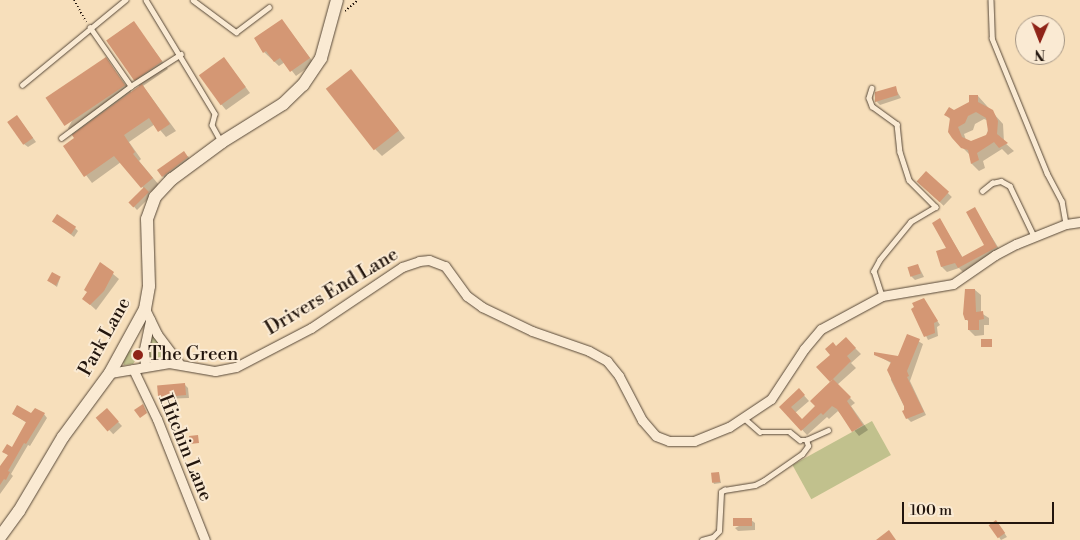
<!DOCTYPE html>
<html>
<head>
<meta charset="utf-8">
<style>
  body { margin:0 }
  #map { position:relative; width:1080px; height:540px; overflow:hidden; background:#f7dfbb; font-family:"Libre Bodoni",serif }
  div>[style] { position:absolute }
  .green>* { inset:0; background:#c1c18d; transform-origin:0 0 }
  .shadow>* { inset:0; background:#0003; transform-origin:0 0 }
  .building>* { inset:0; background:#d49774; transform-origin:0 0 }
  .path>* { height:2px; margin-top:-1px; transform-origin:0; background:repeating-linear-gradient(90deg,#22150d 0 1px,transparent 0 3.5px) }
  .roads { filter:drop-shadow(0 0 1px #574838) drop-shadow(0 0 1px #574838) }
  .lane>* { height:4.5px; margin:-2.25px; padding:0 2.25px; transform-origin:2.25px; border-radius:2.25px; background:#faead3 }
  .street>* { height:9px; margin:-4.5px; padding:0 4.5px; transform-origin:4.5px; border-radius:4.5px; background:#faead3 }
  .secondary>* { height:12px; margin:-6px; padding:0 6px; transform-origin:6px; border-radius:6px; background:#faead3 }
  .dots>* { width:14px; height:14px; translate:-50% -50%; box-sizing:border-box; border:2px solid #faead3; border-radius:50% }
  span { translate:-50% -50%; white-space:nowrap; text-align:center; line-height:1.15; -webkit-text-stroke:4px #faead3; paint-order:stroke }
  .street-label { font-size:19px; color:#22150d }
  .poi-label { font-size:19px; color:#22150d }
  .left { translate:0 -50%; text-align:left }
  .north { position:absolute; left:1015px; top:15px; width:50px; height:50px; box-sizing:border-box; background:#faead3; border:1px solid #a49584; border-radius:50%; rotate:181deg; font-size:14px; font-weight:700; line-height:20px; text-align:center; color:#22150d }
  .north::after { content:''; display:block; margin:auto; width:18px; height:22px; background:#8f2418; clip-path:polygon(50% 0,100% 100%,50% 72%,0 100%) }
  .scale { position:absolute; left:902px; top:502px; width:152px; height:22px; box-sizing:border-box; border:2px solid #22150d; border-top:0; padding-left:6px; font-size:15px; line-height:18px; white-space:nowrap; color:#22150d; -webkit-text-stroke:4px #faead3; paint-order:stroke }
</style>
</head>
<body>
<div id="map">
  <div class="green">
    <i style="clip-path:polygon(152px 333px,169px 356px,168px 359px,152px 360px,147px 358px)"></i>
    <i style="clip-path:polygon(131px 350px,136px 352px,137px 358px,133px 364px,124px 365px,123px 362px,128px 351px)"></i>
    <i style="left:872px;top:421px;width:39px;height:91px;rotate:61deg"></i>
  </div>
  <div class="shadow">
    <i style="clip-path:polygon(133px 22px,168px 69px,143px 86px,176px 131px,166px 137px,155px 124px,129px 142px,141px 159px,139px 161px,159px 185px,149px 193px,151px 196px,137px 210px,130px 202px,144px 189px,121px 162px,92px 183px,64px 146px,75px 139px,68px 128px,106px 59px,132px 93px,140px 87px,108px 40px)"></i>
    <i style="clip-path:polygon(286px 26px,314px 63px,296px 76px,285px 62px,279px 66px,264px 52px)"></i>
    <i style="clip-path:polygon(224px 58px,250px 93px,226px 110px,221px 104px)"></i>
    <i style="clip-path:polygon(351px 71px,405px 138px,382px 156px,375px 149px)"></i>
    <i style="clip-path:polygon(895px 88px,901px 98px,880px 105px,876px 101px,876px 93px)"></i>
    <i style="clip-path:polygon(evenodd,978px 96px,1003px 124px,1004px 142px,1014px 151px,1008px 155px,1002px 149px,983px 161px,985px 168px,979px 171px,972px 164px,970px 155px,962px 147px,951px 120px,946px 115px,971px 103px,978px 96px,984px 119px,989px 121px,987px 136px,976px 143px,966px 140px,964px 134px,973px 130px,975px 124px,984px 119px)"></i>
    <i style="clip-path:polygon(20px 120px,36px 142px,28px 147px,24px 144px)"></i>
    <i style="clip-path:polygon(188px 156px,191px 161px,166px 180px,163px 176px)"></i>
    <i style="left:926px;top:172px;width:36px;height:12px;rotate:44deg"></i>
    <i style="clip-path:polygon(974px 208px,1001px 252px,964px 273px,959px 268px,947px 272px,942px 267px,938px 252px,948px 248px,940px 220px,963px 258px,986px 245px)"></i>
    <i style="clip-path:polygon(57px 224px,75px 228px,78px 231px,74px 237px)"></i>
    <i style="clip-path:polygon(101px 264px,119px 279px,96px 310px,84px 299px)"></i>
    <i style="clip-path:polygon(918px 265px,924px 277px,915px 280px,911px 276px)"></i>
    <i style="clip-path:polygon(60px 278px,57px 287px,50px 282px)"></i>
    <i style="clip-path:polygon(975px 290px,981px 295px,981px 313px,989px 318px,989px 325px,984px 325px,984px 335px,975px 336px,969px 330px,969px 322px,966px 319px)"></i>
    <i style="clip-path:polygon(923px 299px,940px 325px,937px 327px,938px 336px,928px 340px,913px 309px)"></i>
    <i style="clip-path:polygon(908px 335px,923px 344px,910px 381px,926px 415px,911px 422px,907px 418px,906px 410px,891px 380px,891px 363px,875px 354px,898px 357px)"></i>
    <i style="clip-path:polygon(846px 339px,861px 354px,851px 363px,856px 368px,837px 385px,855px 403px,851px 406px,868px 430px,859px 436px,838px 411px,829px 419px,827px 417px,807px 435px,781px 407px,799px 390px,809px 401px,795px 413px,802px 420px,817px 406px,832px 382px,831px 355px)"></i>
    <i style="clip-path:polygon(185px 385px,188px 388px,189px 398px,162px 399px,158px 396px)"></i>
    <i style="left:107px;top:410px;width:22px;height:12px;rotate:47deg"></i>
    <i style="clip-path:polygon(13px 414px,44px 414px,47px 418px,30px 446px,28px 445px,11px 474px,13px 476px,0 494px,0 470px,9px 456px,4px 452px,12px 449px,27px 423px)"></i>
    <i style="clip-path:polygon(719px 473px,721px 483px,714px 484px,713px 482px)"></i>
    <i style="clip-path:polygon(751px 520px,755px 523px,755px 530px,738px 531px,735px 528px)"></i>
    <i style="clip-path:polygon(990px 525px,999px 525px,1007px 537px,1001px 540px)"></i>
  </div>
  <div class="building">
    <i style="clip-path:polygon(282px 19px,310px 58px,290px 72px,280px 58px,274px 62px,266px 51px,263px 53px,254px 38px)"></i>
    <i style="left:134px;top:21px;width:49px;height:34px;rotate:55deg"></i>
    <i style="left:106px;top:57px;width:34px;height:73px;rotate:56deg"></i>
    <i style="left:224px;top:57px;width:37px;height:31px;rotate:54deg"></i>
    <i style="left:351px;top:69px;width:78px;height:32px;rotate:52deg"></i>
    <i style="clip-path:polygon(142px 84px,170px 124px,158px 132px,149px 118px,124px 135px,135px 152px,133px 154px,153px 178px,141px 188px,114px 156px,84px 177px,63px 146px,74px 138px,72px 135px)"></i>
    <i style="clip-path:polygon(896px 86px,898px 95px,875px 102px,875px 92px)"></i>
    <i style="clip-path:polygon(evenodd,969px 95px,978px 95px,978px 102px,993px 110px,998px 121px,997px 134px,1008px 143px,999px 148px,994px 142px,977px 153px,979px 160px,971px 164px,968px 150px,961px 148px,952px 138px,948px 132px,950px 118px,944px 115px,949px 107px,954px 110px,969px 102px,969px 95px,976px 112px,986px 118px,988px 131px,986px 135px,971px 141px,962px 137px,958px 127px,965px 123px,968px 116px,976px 112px)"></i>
    <i style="left:17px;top:115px;width:28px;height:12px;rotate:55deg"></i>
    <i style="clip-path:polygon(184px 151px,188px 157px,162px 177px,157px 170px)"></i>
    <i style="left:926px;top:171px;width:31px;height:14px;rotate:42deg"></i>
    <i style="left:144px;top:187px;width:7px;height:22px;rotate:45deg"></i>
    <i style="clip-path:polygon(975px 207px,997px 247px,958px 268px,955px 263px,941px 267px,936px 251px,946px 248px,932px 223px,940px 218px,962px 257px,984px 245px,966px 212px)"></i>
    <i style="left:57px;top:214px;width:23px;height:9px;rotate:34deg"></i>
    <i style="clip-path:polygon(100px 262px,114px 272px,104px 291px,90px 305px,82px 299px,87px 292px,84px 290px)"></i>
    <i style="left:918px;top:264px;width:10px;height:11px;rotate:73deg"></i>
    <i style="left:52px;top:272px;width:10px;height:10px;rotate:29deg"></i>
    <i style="clip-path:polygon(965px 289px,975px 289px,976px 312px,983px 311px,984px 319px,979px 320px,979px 330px,968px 330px,968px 320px,965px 320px,963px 314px)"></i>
    <i style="clip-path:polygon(924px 298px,938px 321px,934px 323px,935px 333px,924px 337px,911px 309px,914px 307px,912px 303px)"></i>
    <i style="clip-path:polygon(907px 334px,920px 339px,907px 371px,909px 376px,907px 377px,924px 412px,906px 419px,902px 411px,904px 410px,904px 406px,887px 370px,891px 362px,874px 355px,874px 352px,898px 356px)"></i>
    <i style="clip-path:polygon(846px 337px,856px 348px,847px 356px,851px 361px,830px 382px,816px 367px,830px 355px,825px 349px,833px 342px,836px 346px)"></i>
    <i style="left:981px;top:339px;width:11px;height:8px"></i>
    <i style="clip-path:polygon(833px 379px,851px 397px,847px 401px,863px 425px,852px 432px,837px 409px,832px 406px,823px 415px,821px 413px,801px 431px,779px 407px,799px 388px,805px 395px,791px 407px,802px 419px,815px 406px,810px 401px)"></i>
    <i style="left:185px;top:383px;width:12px;height:28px;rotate:85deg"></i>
    <i style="clip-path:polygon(143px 404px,147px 413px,140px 418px,134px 410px)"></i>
    <i style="clip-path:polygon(17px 405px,31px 413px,35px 408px,45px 413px,26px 444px,24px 443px,8px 471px,10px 472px,6px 480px,4px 479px,0 485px,0 466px,8px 455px,2px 452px,7px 444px,12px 447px,26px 422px,12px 414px)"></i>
    <i style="left:107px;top:408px;width:18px;height:15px;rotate:49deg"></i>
    <i style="left:198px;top:435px;width:8px;height:9px;rotate:83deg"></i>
    <i style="left:719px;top:472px;width:10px;height:8px;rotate:84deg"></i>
    <i style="left:752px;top:518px;width:8px;height:19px;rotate:90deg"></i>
    <i style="left:996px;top:520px;width:16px;height:9px;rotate:55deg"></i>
    <i style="clip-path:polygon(889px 530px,896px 540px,876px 540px)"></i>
  </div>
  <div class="path">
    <i style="left:74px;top:0;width:25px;rotate:61deg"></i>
    <i style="left:345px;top:11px;width:17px;rotate:-40deg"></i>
  </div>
  <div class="roads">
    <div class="lane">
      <i style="left:146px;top:0;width:133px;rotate:58.8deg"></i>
      <i style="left:215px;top:114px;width:11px;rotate:105deg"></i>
      <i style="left:212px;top:125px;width:18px;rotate:61deg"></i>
      <i style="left:193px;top:0;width:54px;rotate:36.7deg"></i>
      <i style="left:236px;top:32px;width:41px;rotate:-37.1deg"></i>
      <i style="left:991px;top:0;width:38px;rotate:88deg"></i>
      <i style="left:992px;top:38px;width:146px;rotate:67.8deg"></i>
      <i style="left:1047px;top:173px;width:32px;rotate:62deg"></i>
      <i style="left:1062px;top:201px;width:23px;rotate:80deg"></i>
      <i style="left:90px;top:27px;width:72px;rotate:55.2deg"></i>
      <i style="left:22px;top:85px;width:134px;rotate:-39.5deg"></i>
      <i style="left:872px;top:88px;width:10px;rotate:107deg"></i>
      <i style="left:869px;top:98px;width:9px;rotate:69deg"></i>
      <i style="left:872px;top:106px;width:31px;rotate:36deg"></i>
      <i style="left:897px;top:124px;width:28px;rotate:84deg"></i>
      <i style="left:900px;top:152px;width:29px;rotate:72deg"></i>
      <i style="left:909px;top:180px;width:38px;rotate:45deg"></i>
      <i style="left:936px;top:207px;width:29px;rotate:149deg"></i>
      <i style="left:911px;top:222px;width:49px;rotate:129.2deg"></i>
      <i style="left:880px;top:260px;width:13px;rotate:119deg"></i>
      <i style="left:874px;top:271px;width:26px;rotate:72deg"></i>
      <i style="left:61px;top:138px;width:87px;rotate:-36.6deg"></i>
      <i style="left:131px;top:86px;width:59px;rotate:-32.6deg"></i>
      <i style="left:982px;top:191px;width:13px;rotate:-39deg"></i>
      <i style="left:992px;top:183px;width:9px;rotate:-13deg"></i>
      <i style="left:1001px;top:181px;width:10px;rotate:29deg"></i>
      <i style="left:1010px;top:186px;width:55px;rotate:64.4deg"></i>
      <i style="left:744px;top:418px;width:21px;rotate:41deg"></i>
      <i style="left:760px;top:432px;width:30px"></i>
      <i style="left:790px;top:432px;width:13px;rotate:39deg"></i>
      <i style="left:800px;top:440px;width:6px"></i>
      <i style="left:806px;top:440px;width:24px;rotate:-24deg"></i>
      <i style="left:702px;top:540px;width:11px;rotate:-15deg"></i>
      <i style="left:713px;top:537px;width:8px;rotate:-45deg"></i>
      <i style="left:719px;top:531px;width:39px;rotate:-87deg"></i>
      <i style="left:721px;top:492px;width:4px;rotate:-34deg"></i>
      <i style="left:724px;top:490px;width:31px;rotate:-9deg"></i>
      <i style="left:755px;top:485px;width:9px;rotate:-27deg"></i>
      <i style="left:763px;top:481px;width:47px;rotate:-34.7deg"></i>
      <i style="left:802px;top:454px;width:10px;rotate:-53deg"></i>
      <i style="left:808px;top:446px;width:6px;rotate:-108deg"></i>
    </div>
    <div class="street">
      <i style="left:145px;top:309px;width:28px;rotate:64deg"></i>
      <i style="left:157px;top:334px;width:36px;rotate:53deg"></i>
      <i style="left:145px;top:366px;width:17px;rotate:-93deg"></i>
      <i style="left:144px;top:349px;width:30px;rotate:-78deg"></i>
      <i style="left:133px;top:369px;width:55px;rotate:64.4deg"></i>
      <i style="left:157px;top:419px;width:130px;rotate:68.4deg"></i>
      <i style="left:110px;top:373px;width:60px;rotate:-9.6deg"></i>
      <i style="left:169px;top:363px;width:47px;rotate:9.9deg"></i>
      <i style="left:215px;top:371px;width:21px;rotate:-11deg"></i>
      <i style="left:236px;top:367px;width:85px;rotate:-27.5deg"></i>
      <i style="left:311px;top:328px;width:110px;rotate:-33.8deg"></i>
      <i style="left:402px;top:267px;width:18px;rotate:-19deg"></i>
      <i style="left:419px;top:261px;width:10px;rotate:-6deg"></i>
      <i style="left:429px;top:260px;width:17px;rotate:21deg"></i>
      <i style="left:445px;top:266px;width:37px;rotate:54deg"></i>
      <i style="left:467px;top:296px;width:19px;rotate:36deg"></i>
      <i style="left:482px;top:307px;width:55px;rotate:25.6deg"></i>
      <i style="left:532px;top:331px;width:60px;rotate:19.3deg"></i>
      <i style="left:589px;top:351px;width:21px;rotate:29deg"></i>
      <i style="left:607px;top:361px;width:19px;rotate:51deg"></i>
      <i style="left:619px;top:376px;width:50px;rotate:62.4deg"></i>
      <i style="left:642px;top:420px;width:21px;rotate:49deg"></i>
      <i style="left:656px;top:436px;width:14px;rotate:21deg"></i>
      <i style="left:669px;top:441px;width:25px"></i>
      <i style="left:694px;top:441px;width:38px;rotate:-22deg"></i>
      <i style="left:729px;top:427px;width:50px;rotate:-33.7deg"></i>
      <i style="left:771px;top:399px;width:60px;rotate:-56.6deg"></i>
      <i style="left:804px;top:349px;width:26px;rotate:-50deg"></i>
      <i style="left:821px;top:329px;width:69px;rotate:-28.4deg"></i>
      <i style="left:882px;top:296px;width:72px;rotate:-9.6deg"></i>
      <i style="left:953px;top:284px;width:51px;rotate:-34.6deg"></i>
      <i style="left:995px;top:255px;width:24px;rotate:-28deg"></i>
      <i style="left:1016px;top:244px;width:54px;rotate:-21.8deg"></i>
      <i style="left:1066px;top:224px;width:14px;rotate:-8deg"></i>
    </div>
    <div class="secondary">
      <i style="left:0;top:537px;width:32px;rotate:-54deg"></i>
      <i style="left:19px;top:511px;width:86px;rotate:-59.3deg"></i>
      <i style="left:63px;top:437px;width:79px;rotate:-53.7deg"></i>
      <i style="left:110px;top:373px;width:73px;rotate:-61.3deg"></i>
      <i style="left:145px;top:309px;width:23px;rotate:-80deg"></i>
      <i style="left:149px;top:286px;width:67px;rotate:-91.7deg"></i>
      <i style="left:147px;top:219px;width:23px;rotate:-70deg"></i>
      <i style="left:155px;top:197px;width:25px;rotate:-47deg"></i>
      <i style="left:172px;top:179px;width:62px;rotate:-36.5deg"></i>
      <i style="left:222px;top:142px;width:72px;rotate:-31.9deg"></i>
      <i style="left:283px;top:104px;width:28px;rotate:-44deg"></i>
      <i style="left:303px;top:85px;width:32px;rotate:-56deg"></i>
      <i style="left:321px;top:58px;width:60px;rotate:-74.6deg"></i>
    </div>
  </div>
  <div class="dots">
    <i style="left:138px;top:355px;background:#8f2418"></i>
  </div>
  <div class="street-label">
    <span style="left:332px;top:292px;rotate:-31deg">Drivers End Lane</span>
    <span style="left:105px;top:337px;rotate:-61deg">Park Lane</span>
    <span style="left:185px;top:448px;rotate:68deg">Hitchin Lane</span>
  </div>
  <div class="poi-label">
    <span class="left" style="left:148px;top:355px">The Green</span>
  </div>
  <div class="north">N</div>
  <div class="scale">100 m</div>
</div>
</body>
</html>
